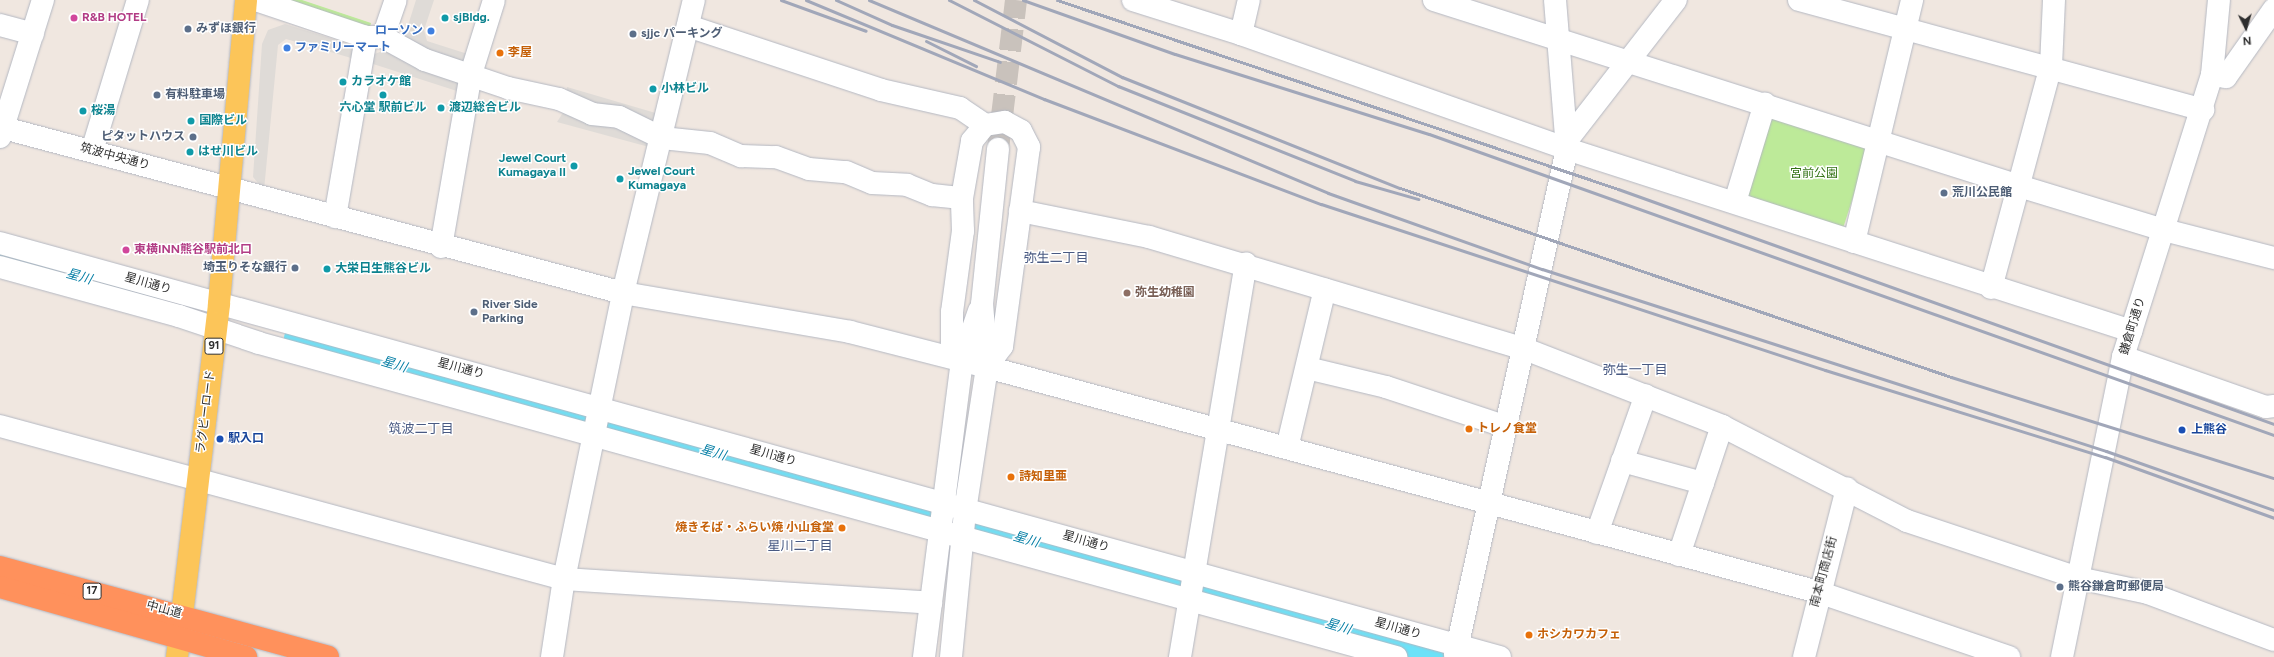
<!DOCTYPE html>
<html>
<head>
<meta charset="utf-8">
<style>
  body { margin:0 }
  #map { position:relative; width:2274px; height:657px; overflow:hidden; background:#f0e7e0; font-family:Figtree,"Noto Sans JP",sans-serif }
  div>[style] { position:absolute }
  .green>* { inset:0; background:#bdea99; transform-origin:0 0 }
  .plaza>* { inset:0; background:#dfdbd7 }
  .river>* { height:29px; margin:-14.5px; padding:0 14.5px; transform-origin:14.5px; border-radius:14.5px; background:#6ce2f8 }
  .minor-tunnel>* { height:22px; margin-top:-11px; transform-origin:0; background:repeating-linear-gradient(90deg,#c9c2bc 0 22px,transparent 0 33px) }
  .roads { filter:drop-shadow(0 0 1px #b4b8c2) drop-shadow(0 0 1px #b4b8c2) }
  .minor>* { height:22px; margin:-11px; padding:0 11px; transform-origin:11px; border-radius:11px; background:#fff }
  .major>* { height:22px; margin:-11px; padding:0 11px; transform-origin:11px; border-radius:11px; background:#fcc559 }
  .highway>* { height:22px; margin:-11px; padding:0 11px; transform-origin:11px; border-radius:11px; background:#ff915c }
  .rail>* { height:3px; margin:-1.5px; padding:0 1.5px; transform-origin:1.5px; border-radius:1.5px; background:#a1a7b9 }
  .dots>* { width:11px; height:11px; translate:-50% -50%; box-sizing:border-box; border:2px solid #fff; border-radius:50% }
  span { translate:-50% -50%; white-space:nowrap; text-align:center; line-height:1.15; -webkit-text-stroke:3px #fff; paint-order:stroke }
  .shield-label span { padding:1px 3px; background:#fff; border:1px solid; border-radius:3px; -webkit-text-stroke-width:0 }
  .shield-label { font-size:11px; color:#2e2e2e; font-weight:700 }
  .hotel-label { font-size:12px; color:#b23c85; font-weight:700 }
  .left { translate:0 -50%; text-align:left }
  .culture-label { font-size:12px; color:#0d838f; font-weight:700 }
  .right { translate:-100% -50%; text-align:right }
  .service-label { font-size:12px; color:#4e5e75; font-weight:700 }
  .shop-label { font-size:12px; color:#366cbe; font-weight:700 }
  .food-label { font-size:12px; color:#c56008; font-weight:700 }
  .street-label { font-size:12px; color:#2e2e2e }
  .park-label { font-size:12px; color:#337315 }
  .education-label { font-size:12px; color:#785e54; font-weight:700 }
  .transit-label { font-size:12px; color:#164399; font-weight:700 }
  .neighbourhood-label { font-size:13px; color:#495a83 }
  .water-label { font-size:13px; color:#047ea5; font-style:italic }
  .north { position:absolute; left:2226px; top:8px; width:40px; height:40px; -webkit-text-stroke:3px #fff; paint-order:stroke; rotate:175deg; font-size:11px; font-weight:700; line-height:16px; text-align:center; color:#2e2e2e }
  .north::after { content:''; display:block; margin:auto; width:14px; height:18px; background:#2e2e2e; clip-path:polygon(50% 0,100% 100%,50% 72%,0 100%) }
</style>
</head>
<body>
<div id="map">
  <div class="green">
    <i style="clip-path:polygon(287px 0,302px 0,371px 23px,370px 27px)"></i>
    <i style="left:1769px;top:113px;width:106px;height:88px;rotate:18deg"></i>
  </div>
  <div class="plaza">
    <i style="clip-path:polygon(416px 0,434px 0,424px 30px,427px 41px,474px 56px,465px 63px,458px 64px,404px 38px)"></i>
    <i style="clip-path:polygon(285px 24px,352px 45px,358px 60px,286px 39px,278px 45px,264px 190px,253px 177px,262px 44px,268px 30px)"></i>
    <i style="clip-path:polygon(385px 50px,459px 81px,460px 92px,367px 62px,372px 55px)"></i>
    <i style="clip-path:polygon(567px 87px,659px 114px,649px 124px,566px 93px)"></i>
    <i style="clip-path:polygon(564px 111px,645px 136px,649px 147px,557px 122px)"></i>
  </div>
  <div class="river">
    <i style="left:0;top:255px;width:150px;rotate:15.4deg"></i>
    <i style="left:298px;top:338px;width:295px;rotate:15.5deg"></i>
    <i style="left:611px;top:425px;width:862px;rotate:15.55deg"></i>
  </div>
  <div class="minor-tunnel">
    <i style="left:998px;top:149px;width:150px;rotate:-83.1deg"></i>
  </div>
  <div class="roads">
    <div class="minor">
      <i style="left:256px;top:0;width:116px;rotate:18.6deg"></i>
      <i style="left:366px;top:37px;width:17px"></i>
      <i style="left:383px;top:37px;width:48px;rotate:28.7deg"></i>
      <i style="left:425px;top:60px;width:88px;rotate:18.6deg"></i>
      <i style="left:508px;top:88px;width:52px;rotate:12.2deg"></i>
      <i style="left:559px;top:99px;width:36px;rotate:24deg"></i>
      <i style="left:592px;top:114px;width:27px;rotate:6deg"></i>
      <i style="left:619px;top:117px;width:48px;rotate:26deg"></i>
      <i style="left:662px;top:138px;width:48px;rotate:5.9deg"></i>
      <i style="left:710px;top:143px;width:34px;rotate:23deg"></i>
      <i style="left:741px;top:156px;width:35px;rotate:2deg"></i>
      <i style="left:776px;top:157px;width:35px;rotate:20deg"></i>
      <i style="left:809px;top:169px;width:37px;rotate:5deg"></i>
      <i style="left:846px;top:172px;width:28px;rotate:23deg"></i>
      <i style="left:872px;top:183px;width:35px;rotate:3deg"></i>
      <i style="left:907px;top:185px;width:27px;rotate:22deg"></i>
      <i style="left:932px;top:195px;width:30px;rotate:6deg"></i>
      <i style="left:1133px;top:0;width:113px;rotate:17.5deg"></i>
      <i style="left:1241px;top:34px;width:346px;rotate:19.4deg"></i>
      <i style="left:1567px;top:149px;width:593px;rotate:17.88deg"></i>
      <i style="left:1434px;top:0;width:614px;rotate:17.64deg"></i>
      <i style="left:2019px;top:186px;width:152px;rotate:16.9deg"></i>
      <i style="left:2164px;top:230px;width:114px;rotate:14.3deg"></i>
      <i style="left:1799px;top:0;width:419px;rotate:15.2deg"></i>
      <i style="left:0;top:25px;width:34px;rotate:15deg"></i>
      <i style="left:688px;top:26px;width:203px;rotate:18.3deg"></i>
      <i style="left:881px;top:90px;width:81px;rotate:12.8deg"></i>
      <i style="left:960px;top:108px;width:30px;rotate:34deg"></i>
      <i style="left:1241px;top:34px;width:35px;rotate:-77deg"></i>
      <i style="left:383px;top:37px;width:39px;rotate:-71deg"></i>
      <i style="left:2212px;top:75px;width:14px;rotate:8deg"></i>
      <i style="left:2226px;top:77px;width:83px;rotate:-54.8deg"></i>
      <i style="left:0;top:127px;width:645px;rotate:14.92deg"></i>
      <i style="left:623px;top:293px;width:230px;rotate:9.7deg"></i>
      <i style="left:850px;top:332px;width:141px;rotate:14.3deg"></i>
      <i style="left:987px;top:367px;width:861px;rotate:15.15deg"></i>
      <i style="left:1818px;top:592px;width:202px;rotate:18.8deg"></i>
      <i style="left:0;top:137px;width:144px;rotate:-72.6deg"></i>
      <i style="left:1568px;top:139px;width:176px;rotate:-52.2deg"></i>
      <i style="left:92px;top:151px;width:158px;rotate:-73.1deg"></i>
      <i style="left:1735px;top:202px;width:103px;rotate:-73.1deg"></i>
      <i style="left:1020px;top:211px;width:132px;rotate:11.4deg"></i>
      <i style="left:1149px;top:237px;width:392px;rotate:16.6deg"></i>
      <i style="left:1525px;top:349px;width:212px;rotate:21.3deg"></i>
      <i style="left:1722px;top:426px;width:208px;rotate:27.2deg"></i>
      <i style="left:1907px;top:521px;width:180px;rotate:18.4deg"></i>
      <i style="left:2078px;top:578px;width:72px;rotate:12.1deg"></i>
      <i style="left:2148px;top:593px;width:134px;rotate:20.5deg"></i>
      <i style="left:335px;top:217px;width:183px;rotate:-80.2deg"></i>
      <i style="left:1854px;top:242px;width:249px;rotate:-76.5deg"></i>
      <i style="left:0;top:243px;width:1556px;rotate:15.43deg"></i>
      <i style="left:441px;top:247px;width:176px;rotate:-80.2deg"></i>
      <i style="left:471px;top:74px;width:77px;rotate:-72.7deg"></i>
      <i style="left:0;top:267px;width:186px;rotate:15.3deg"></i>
      <i style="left:179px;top:316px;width:84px;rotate:18.6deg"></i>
      <i style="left:259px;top:343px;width:1180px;rotate:15.44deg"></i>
      <i style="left:1991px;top:288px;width:230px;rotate:-74.9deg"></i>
      <i style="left:2051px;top:66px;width:66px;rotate:-87.4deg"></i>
      <i style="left:2123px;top:357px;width:151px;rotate:19.3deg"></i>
      <i style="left:2266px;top:407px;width:8px;rotate:-7deg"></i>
      <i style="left:962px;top:360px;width:21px;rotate:-119deg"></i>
      <i style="left:952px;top:342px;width:30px;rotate:-90deg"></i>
      <i style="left:952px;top:312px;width:82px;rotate:-82.3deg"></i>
      <i style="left:963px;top:231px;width:33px;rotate:-92deg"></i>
      <i style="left:962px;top:198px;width:58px;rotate:-80deg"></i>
      <i style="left:972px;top:141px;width:21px;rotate:-51deg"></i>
      <i style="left:985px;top:125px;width:20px;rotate:-9deg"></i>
      <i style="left:1005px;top:122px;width:18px;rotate:29deg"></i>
      <i style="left:1021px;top:131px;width:18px;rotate:63deg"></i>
      <i style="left:1029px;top:147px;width:201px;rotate:97.7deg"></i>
      <i style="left:1002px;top:346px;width:26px;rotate:126deg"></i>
      <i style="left:1307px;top:368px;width:81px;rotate:13.5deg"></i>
      <i style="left:1386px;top:387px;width:127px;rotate:18.3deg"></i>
      <i style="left:0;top:426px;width:584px;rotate:15.18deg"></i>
      <i style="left:564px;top:579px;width:368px;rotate:3.7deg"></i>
      <i style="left:1287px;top:448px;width:163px;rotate:-76.6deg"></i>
      <i style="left:1622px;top:461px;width:84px;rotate:15.2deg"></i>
      <i style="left:1597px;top:533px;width:146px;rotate:-70.5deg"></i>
      <i style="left:1679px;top:555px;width:136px;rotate:-71.6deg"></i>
      <i style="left:552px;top:657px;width:79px;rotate:-81.3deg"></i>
      <i style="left:564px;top:579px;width:292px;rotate:-78.3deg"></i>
      <i style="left:623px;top:293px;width:301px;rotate:-76.4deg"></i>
      <i style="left:924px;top:657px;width:299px;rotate:-82.7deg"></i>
      <i style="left:962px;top:360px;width:52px;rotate:-70.9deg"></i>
      <i style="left:951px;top:657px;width:147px;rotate:-84.5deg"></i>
      <i style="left:965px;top:511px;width:146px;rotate:-81.3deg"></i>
      <i style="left:987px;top:367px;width:63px;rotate:-94.5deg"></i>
      <i style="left:982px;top:304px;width:156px;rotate:-84.1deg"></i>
      <i style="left:1180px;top:657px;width:399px;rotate:-80.5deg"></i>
      <i style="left:1455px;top:657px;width:520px;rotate:-77.57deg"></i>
      <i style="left:1567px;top:149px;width:149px;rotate:-94.6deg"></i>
      <i style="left:1804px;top:657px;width:174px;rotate:-75.7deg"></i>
      <i style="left:2062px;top:657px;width:306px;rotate:-78.5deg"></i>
      <i style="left:2123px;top:357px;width:296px;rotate:-72.5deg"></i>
      <i style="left:2212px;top:75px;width:75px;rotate:-84.7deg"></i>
    </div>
    <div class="major">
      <i style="left:177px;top:657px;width:356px;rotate:-83.2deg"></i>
      <i style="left:219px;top:303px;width:304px;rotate:-84.9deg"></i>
    </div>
    <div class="highway">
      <i style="left:0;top:567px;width:340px;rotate:15.3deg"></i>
      <i style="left:0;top:587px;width:256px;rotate:15.9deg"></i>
    </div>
  </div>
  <div class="rail">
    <i style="left:781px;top:0;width:90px;rotate:20deg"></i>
    <i style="left:806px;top:0;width:258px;rotate:22.6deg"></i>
    <i style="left:1044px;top:99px;width:296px;rotate:20.8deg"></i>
    <i style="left:1321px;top:204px;width:531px;rotate:18.23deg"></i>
    <i style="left:1825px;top:370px;width:293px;rotate:17.3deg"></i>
    <i style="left:2105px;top:457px;width:180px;rotate:19.8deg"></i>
    <i style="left:836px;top:0;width:61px;rotate:24.1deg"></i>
    <i style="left:892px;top:25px;width:114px;rotate:18.9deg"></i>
    <i style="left:869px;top:0;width:498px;rotate:22.8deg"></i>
    <i style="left:1328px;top:193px;width:227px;rotate:19.6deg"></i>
    <i style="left:1542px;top:269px;width:593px;rotate:17.88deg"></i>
    <i style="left:2106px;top:451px;width:178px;rotate:19.4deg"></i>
    <i style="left:949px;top:0;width:190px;rotate:27deg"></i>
    <i style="left:1118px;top:86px;width:255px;rotate:21.8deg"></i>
    <i style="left:1355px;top:181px;width:66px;rotate:15.9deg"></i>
    <i style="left:974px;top:0;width:167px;rotate:27.5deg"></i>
    <i style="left:1122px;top:77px;width:299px;rotate:21.8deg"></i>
    <i style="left:1400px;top:188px;width:583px;rotate:18.93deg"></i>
    <i style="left:1951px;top:377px;width:338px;rotate:17.4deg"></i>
    <i style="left:1023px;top:0;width:161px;rotate:19.6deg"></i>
    <i style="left:1175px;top:54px;width:266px;rotate:17.5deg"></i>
    <i style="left:1429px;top:134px;width:897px;rotate:19.61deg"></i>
    <i style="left:1057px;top:0;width:592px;rotate:18.62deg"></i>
    <i style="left:1618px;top:189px;width:697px;rotate:19.71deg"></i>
    <i style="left:926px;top:41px;width:56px;rotate:26.6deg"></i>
  </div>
  <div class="dots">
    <i style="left:74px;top:18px;background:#d1479c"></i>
    <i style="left:445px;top:18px;background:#0f9aa8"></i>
    <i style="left:188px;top:29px;background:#5c6f8a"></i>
    <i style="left:431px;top:31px;background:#3f7fe0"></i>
    <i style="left:633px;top:34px;background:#5c6f8a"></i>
    <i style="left:287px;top:48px;background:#3f7fe0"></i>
    <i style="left:500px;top:53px;background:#e8710a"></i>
    <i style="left:343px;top:82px;background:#0f9aa8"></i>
    <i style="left:653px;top:89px;background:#0f9aa8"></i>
    <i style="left:157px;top:95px;background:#5c6f8a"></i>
    <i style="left:383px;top:95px;background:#0f9aa8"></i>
    <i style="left:441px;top:108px;background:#0f9aa8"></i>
    <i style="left:83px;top:111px;background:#0f9aa8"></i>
    <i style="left:191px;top:121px;background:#0f9aa8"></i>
    <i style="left:193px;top:137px;background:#5c6f8a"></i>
    <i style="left:190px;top:152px;background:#0f9aa8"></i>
    <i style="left:574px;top:166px;background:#0f9aa8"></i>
    <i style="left:620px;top:179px;background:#0f9aa8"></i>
    <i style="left:1944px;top:193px;background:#5c6f8a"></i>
    <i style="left:126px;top:250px;background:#d1479c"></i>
    <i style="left:295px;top:268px;background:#5c6f8a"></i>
    <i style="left:327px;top:269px;background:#0f9aa8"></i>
    <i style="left:1127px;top:293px;background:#8d6e63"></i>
    <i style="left:474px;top:312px;background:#5c6f8a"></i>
    <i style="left:1469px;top:429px;background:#e8710a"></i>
    <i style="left:2182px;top:430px;background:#1a4fb4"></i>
    <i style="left:220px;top:439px;background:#1a4fb4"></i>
    <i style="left:1011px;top:477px;background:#e8710a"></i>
    <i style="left:842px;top:528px;background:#e8710a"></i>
    <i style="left:2060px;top:587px;background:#5c6f8a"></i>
    <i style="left:1529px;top:635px;background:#e8710a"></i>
  </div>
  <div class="shield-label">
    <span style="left:214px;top:346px">91</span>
    <span style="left:92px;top:591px">17</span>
  </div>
  <div class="hotel-label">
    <span class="left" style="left:82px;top:18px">R&amp;B HOTEL</span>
    <span class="left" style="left:134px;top:250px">東横INN熊谷駅前北口</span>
  </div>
  <div class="culture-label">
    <span class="left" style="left:453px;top:18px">sjBldg.</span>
    <span class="left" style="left:351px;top:82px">カラオケ館</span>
    <span class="left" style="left:661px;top:89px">小林ビル</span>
    <span style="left:383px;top:108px">六心堂 駅前ビル</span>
    <span class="left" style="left:449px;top:108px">渡辺総合ビル</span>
    <span class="left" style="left:91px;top:111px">桜湯</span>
    <span class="left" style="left:199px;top:121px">国際ビル</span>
    <span class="left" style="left:198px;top:152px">はせ川ビル</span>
    <span class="right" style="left:566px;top:166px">Jewel Court<br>Kumagaya II</span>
    <span class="left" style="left:628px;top:179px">Jewel Court<br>Kumagaya</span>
    <span class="left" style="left:335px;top:269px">大栄日生熊谷ビル</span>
  </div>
  <div class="service-label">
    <span class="left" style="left:196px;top:29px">みずほ銀行</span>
    <span class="left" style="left:641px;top:34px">sjjc パーキング</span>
    <span class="left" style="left:165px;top:95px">有料駐車場</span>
    <span class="right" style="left:185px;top:137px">ピタットハウス</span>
    <span class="left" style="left:1952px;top:193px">荒川公民館</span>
    <span class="right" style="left:287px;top:268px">埼玉りそな銀行</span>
    <span class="left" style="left:482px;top:312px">River Side<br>Parking</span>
    <span class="left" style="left:2068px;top:587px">熊谷鎌倉町郵便局</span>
  </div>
  <div class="shop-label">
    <span class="right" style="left:423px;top:31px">ローソン</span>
    <span class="left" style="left:295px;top:48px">ファミリーマート</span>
  </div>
  <div class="food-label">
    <span class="left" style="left:508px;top:53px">李屋</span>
    <span class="left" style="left:1477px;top:429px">トレノ食堂</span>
    <span class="left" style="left:1019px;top:477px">詩知里亜</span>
    <span class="right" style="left:834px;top:528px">焼きそば・ふらい焼 小山食堂</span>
    <span class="left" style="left:1537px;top:635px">ホシカワカフェ</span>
  </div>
  <div class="street-label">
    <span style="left:115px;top:157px;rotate:15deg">筑波中央通り</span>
    <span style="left:148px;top:284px;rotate:16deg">星川通り</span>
    <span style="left:2133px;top:326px;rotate:-73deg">鎌倉町通り</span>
    <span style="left:461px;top:369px;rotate:15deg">星川通り</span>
    <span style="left:206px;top:412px;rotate:-83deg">ラグビーロード</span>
    <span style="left:773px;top:456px;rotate:16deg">星川通り</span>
    <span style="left:1086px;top:542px;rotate:16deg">星川通り</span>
    <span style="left:1824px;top:572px;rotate:-75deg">南本町商店街</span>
    <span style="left:164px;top:610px;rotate:15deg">中山道</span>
    <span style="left:1398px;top:629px;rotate:16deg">星川通り</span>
  </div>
  <div class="park-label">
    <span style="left:1814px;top:174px">宮前公園</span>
  </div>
  <div class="education-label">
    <span class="left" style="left:1135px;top:293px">弥生幼稚園</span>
  </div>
  <div class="transit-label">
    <span class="left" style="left:2191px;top:430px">上熊谷</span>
    <span class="left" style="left:228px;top:439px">駅入口</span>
  </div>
  <div class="neighbourhood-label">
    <span style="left:1056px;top:258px">弥生二丁目</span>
    <span style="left:1635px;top:370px">弥生一丁目</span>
    <span style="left:421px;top:429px">筑波二丁目</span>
    <span style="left:800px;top:546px">星川二丁目</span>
  </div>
  <div class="water-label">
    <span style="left:79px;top:277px;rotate:15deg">星川</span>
    <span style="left:394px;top:365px;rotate:16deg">星川</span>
    <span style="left:713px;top:453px;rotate:16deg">星川</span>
    <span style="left:1026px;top:540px;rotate:16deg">星川</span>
    <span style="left:1338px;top:627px;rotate:16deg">星川</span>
  </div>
  <div class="north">N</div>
</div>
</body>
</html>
